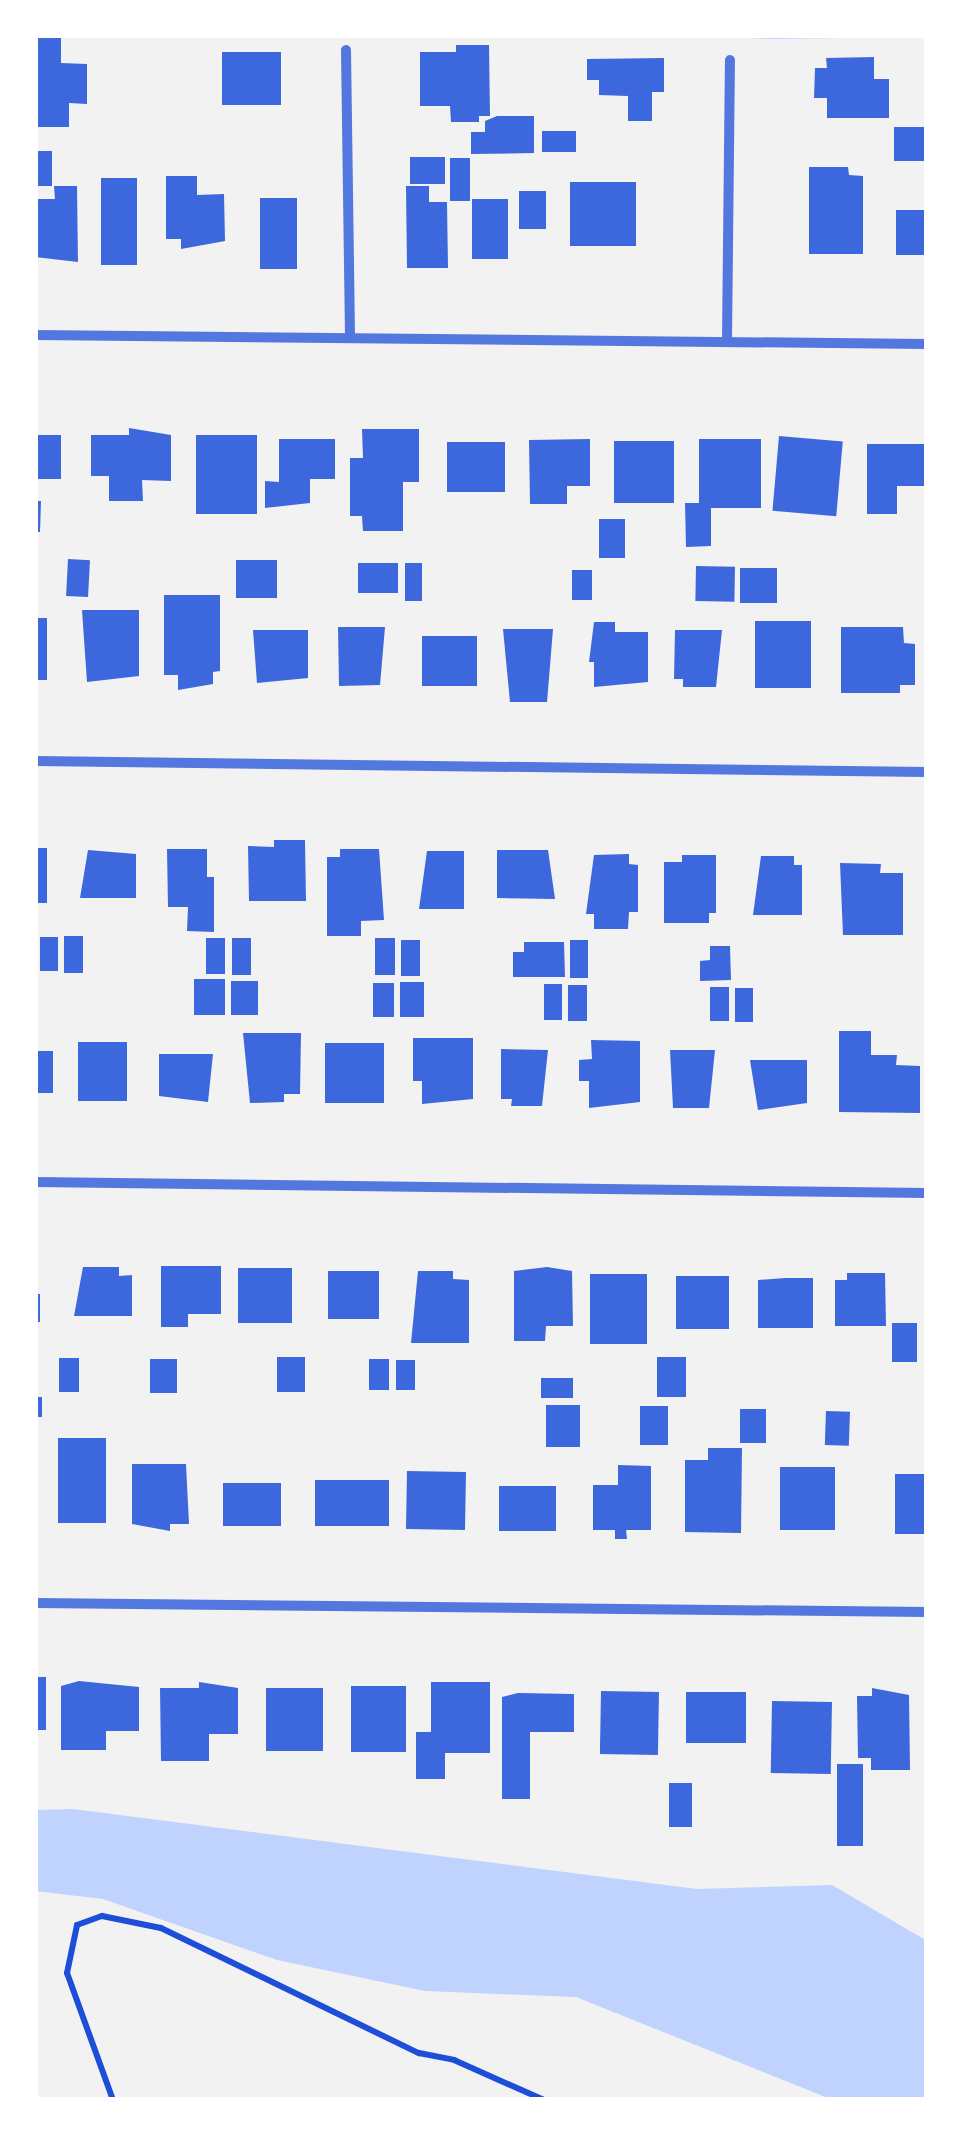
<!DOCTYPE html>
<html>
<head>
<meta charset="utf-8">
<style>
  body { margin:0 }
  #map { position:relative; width:962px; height:2135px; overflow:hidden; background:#f2f2f2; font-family:Figtree,sans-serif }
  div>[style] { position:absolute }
  .water>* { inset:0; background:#bfd3fe }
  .building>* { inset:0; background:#3d67dc; transform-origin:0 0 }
  .path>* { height:6px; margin:-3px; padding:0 3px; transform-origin:3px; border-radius:3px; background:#1d4ed8 }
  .minor>* { height:10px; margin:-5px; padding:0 5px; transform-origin:5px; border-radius:5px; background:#5277de }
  span { translate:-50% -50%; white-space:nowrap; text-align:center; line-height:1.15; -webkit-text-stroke:9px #fff; paint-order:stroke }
  .frame { position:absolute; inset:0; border:38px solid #fff; pointer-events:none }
</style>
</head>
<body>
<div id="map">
  <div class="water">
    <i style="clip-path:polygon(688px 35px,927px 35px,927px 37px,769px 39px)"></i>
    <i style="clip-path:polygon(73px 1809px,697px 1889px,832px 1885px,927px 1941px,927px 2100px,833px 2100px,576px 1997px,425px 1991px,277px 1960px,103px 1899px,35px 1891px,35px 1810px)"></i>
  </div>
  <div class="building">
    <i style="clip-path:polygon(35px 35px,61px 35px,61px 63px,87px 64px,87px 104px,69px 103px,69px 127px,35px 127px)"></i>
    <i style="clip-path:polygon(456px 45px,489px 45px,490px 116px,479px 116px,479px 122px,451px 122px,450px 106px,420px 106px,420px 52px,456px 52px)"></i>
    <i style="left:281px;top:52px;width:53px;height:59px;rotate:90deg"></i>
    <i style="clip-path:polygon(874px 57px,874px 79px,889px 79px,889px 118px,827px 118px,827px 98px,814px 98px,815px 68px,827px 68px,826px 58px)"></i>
    <i style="clip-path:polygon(664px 58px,664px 92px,652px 92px,652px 121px,628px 121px,628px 96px,599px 95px,599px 80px,587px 80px,587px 59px)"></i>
    <i style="clip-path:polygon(497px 116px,534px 116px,534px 153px,471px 154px,471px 132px,485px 132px,485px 121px)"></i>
    <i style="left:894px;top:127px;width:33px;height:34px"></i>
    <i style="left:576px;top:131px;width:21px;height:34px;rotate:90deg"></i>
    <i style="left:35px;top:151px;width:17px;height:35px"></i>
    <i style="left:410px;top:157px;width:35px;height:27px"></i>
    <i style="left:450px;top:158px;width:20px;height:43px"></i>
    <i style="clip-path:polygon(809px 167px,848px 167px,849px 175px,863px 176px,863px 254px,809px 254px)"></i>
    <i style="clip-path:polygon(166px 176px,197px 176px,197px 195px,224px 194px,225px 241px,181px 249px,181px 239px,166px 239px)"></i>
    <i style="left:101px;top:178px;width:36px;height:87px"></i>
    <i style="left:570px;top:182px;width:66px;height:64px"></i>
    <i style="clip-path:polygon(54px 186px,77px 186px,78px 262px,35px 257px,35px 199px,55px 199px)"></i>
    <i style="clip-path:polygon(406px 186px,429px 186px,429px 202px,447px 202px,448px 268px,407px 268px)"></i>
    <i style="left:546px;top:191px;width:38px;height:27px;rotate:90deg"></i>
    <i style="left:260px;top:198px;width:37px;height:71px"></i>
    <i style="left:508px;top:199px;width:60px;height:36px;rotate:90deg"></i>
    <i style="left:896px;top:210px;width:31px;height:45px"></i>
    <i style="clip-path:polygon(129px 428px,171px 435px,171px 481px,142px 480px,143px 501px,109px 501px,109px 476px,91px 476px,91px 435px,129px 435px)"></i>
    <i style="clip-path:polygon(362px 429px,419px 429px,419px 482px,403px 482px,403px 531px,363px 531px,362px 516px,350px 516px,350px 458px,363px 458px)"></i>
    <i style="left:35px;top:435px;width:26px;height:44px"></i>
    <i style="left:196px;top:435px;width:61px;height:79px"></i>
    <i style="left:779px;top:436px;width:64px;height:75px;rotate:5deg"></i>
    <i style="clip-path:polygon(279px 439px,335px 439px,335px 479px,310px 479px,310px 503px,265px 508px,265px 481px,279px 482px)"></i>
    <i style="clip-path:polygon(590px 439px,590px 486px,567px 486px,567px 504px,530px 504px,529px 440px)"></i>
    <i style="clip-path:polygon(699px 439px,761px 439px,761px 508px,711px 508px,711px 546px,686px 547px,685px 503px,699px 503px)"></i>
    <i style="left:614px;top:441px;width:60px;height:62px"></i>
    <i style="left:447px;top:442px;width:58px;height:50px"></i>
    <i style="clip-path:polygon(867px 444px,925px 444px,925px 486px,897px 486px,897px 514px,867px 514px)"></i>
    <i style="clip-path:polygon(35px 501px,41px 501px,40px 532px,35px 532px)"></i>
    <i style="left:599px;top:519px;width:26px;height:39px"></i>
    <i style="left:68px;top:559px;width:22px;height:37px;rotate:3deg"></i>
    <i style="left:236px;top:560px;width:41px;height:38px"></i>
    <i style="left:358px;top:563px;width:40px;height:30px"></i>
    <i style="left:405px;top:563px;width:17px;height:38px"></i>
    <i style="left:696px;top:566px;width:39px;height:35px;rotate:1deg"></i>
    <i style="left:740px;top:568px;width:37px;height:35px"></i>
    <i style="left:572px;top:570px;width:20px;height:30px"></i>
    <i style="clip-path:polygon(164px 595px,220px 595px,220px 671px,213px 672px,213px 684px,178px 690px,178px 675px,164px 675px)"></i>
    <i style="clip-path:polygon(82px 610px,139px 610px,139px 676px,87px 682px)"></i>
    <i style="left:35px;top:618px;width:12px;height:62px"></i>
    <i style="left:755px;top:621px;width:56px;height:67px"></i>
    <i style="clip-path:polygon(594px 622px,615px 622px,615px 632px,648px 632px,648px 682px,594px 687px,594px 662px,589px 662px)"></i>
    <i style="clip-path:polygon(338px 627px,385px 627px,380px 685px,339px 686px)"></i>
    <i style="clip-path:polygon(841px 627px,903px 627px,904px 643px,915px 644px,915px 685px,900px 685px,900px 693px,841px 693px)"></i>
    <i style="clip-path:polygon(503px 629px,553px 629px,547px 702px,510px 702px)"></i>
    <i style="clip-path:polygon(253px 630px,308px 630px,308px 678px,257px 683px)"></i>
    <i style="clip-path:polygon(675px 630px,722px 630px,716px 687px,683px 687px,683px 679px,674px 679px)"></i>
    <i style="left:422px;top:636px;width:55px;height:50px"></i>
    <i style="clip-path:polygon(274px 840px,305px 840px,306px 901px,249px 901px,248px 846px,274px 847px)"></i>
    <i style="left:35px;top:848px;width:12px;height:55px"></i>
    <i style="clip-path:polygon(167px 849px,207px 849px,207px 877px,214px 877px,214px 932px,187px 931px,188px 907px,168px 907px)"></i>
    <i style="clip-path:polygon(340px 849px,379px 849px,384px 920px,361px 921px,361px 936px,327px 936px,327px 857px,340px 857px)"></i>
    <i style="clip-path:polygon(88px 850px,136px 854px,136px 898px,80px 898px)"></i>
    <i style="clip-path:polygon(497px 850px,548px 850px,555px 899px,497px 898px)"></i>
    <i style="clip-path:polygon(427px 851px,464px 851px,464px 909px,419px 909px)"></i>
    <i style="clip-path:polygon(629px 854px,629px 864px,638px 865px,638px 912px,629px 912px,628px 929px,594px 929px,594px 914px,586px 914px,594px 855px)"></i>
    <i style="clip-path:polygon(682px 855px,716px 855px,716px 913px,709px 913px,709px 923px,664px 923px,664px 862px,682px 862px)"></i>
    <i style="clip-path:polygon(761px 856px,794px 856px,794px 865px,802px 865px,802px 915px,753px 915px)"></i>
    <i style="clip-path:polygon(840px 863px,881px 864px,880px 873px,903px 873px,903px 935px,843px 935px)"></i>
    <i style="left:64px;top:936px;width:19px;height:37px"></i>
    <i style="left:40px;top:937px;width:18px;height:34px"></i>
    <i style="left:206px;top:938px;width:19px;height:36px"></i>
    <i style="left:232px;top:938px;width:19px;height:37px"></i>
    <i style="left:395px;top:938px;width:37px;height:20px;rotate:90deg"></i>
    <i style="left:401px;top:940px;width:19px;height:36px"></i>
    <i style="left:570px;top:940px;width:18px;height:38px"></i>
    <i style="clip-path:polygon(524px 942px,564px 942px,565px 977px,513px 977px,513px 952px,524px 952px)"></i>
    <i style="clip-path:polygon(710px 946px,730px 946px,731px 980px,700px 981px,700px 961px,710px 960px)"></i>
    <i style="left:194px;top:979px;width:31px;height:36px"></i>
    <i style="left:231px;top:981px;width:27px;height:34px"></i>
    <i style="left:400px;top:982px;width:24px;height:35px"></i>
    <i style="left:373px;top:983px;width:21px;height:34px"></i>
    <i style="left:544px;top:984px;width:18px;height:36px"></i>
    <i style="left:568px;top:985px;width:19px;height:36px"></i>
    <i style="left:710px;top:987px;width:19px;height:34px"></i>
    <i style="left:735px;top:988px;width:18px;height:34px"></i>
    <i style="clip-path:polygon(839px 1031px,871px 1031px,871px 1055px,897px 1055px,896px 1065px,920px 1066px,920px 1113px,839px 1112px)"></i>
    <i style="clip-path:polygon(243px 1033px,301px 1033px,300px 1094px,284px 1094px,284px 1102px,250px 1103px)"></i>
    <i style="clip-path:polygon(413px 1038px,473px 1038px,473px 1099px,422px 1104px,422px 1081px,413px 1081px)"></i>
    <i style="clip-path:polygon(591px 1040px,640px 1041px,640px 1102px,589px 1108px,589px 1081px,579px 1081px,579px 1060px,592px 1059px)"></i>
    <i style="left:78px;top:1042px;width:49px;height:59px"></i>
    <i style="left:325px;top:1043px;width:59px;height:60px"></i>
    <i style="clip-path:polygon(501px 1049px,548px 1050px,542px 1106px,511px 1106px,512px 1099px,501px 1099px)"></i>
    <i style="clip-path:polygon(670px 1050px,715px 1050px,709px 1108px,673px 1108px)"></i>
    <i style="left:35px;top:1051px;width:18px;height:42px"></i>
    <i style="clip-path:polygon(159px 1054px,213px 1054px,208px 1102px,159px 1096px)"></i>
    <i style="clip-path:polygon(750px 1060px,807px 1060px,807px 1103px,758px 1110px)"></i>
    <i style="clip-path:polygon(161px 1266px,221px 1266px,221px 1314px,188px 1314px,188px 1327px,161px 1327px)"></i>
    <i style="clip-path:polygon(83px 1267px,119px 1267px,119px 1276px,132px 1275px,132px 1316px,74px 1316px)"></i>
    <i style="clip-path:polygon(547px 1267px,572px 1271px,573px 1326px,546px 1326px,545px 1341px,514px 1341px,514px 1271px)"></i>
    <i style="left:238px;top:1268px;width:54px;height:55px"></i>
    <i style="left:328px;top:1271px;width:51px;height:48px"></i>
    <i style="clip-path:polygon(418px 1271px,453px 1271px,453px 1279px,469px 1280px,469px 1343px,411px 1343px)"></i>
    <i style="clip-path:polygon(847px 1273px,885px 1273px,886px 1326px,835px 1326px,835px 1280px,847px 1280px)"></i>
    <i style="left:590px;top:1274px;width:57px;height:70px"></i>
    <i style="left:729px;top:1276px;width:53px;height:53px;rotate:90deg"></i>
    <i style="clip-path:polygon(785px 1278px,813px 1278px,813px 1328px,758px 1328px,758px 1280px)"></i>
    <i style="left:40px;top:1294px;width:28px;height:5px;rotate:90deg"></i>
    <i style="left:892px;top:1323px;width:25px;height:39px"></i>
    <i style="left:277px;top:1357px;width:28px;height:35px"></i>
    <i style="left:657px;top:1357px;width:29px;height:40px"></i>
    <i style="left:59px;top:1358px;width:20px;height:34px"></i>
    <i style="left:150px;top:1359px;width:27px;height:34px"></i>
    <i style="left:369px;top:1359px;width:20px;height:31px"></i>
    <i style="left:396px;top:1360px;width:19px;height:30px"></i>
    <i style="left:541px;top:1378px;width:32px;height:20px"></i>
    <i style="left:35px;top:1397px;width:7px;height:20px"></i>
    <i style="left:546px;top:1405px;width:34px;height:42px"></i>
    <i style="left:640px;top:1406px;width:28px;height:39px"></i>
    <i style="left:740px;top:1409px;width:26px;height:34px"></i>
    <i style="left:826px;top:1411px;width:24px;height:34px;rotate:2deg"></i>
    <i style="left:58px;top:1438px;width:48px;height:85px"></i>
    <i style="clip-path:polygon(708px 1448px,742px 1448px,741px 1533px,685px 1532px,685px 1460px,708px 1460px)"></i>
    <i style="clip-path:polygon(132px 1464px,186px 1464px,189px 1524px,170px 1524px,170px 1531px,132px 1524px)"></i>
    <i style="clip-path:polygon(618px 1465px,651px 1466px,651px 1530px,626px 1530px,627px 1539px,615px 1539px,615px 1530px,593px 1530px,593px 1485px,618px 1485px)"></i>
    <i style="left:780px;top:1467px;width:55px;height:63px"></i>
    <i style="left:407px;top:1471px;width:59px;height:58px;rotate:1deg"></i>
    <i style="left:895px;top:1474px;width:32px;height:60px"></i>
    <i style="left:315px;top:1480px;width:74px;height:46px"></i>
    <i style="left:223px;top:1483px;width:58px;height:43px"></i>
    <i style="left:499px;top:1486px;width:57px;height:45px"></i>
    <i style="left:35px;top:1677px;width:11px;height:53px"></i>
    <i style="clip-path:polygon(79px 1681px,139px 1687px,139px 1731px,106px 1731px,106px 1750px,61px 1750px,61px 1686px)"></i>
    <i style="clip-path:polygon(199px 1682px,238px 1688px,238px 1734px,209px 1734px,209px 1761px,161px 1761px,160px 1688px,199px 1688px)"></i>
    <i style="clip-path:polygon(431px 1682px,490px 1682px,490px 1753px,445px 1753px,445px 1779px,416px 1779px,416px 1732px,431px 1732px)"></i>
    <i style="left:351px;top:1686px;width:55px;height:66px"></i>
    <i style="left:266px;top:1688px;width:57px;height:63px"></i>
    <i style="clip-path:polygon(872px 1688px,909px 1695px,910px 1770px,871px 1770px,871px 1758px,858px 1758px,857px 1696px,872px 1696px)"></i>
    <i style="left:601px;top:1691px;width:58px;height:63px;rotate:1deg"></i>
    <i style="left:686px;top:1692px;width:60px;height:51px"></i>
    <i style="clip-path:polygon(518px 1693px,574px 1694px,574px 1732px,530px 1732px,530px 1799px,502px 1799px,502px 1697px)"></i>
    <i style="left:772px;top:1701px;width:60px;height:72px;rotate:1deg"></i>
    <i style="left:837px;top:1764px;width:26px;height:82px"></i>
    <i style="left:669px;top:1783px;width:23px;height:44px"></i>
  </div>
  <div class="path">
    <i style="left:113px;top:2100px;width:135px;rotate:-109.9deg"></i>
    <i style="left:67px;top:1973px;width:49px;rotate:-78.2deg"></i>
    <i style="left:77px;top:1925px;width:27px;rotate:-20deg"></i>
    <i style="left:102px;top:1916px;width:60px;rotate:11.5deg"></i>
    <i style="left:161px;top:1928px;width:287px;rotate:25.9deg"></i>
    <i style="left:419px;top:2053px;width:36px;rotate:11deg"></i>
    <i style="left:454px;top:2060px;width:98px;rotate:24deg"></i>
  </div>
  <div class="minor">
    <i style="left:346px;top:50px;width:287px;rotate:89.2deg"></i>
    <i style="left:35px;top:335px;width:892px;rotate:0.58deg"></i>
    <i style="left:727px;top:341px;width:281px;rotate:-89.4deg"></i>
    <i style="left:35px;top:761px;width:892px;rotate:0.71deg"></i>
    <i style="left:35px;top:1182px;width:892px;rotate:0.71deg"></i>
    <i style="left:35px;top:1603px;width:892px;rotate:0.58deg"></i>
  </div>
  <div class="frame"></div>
</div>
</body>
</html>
